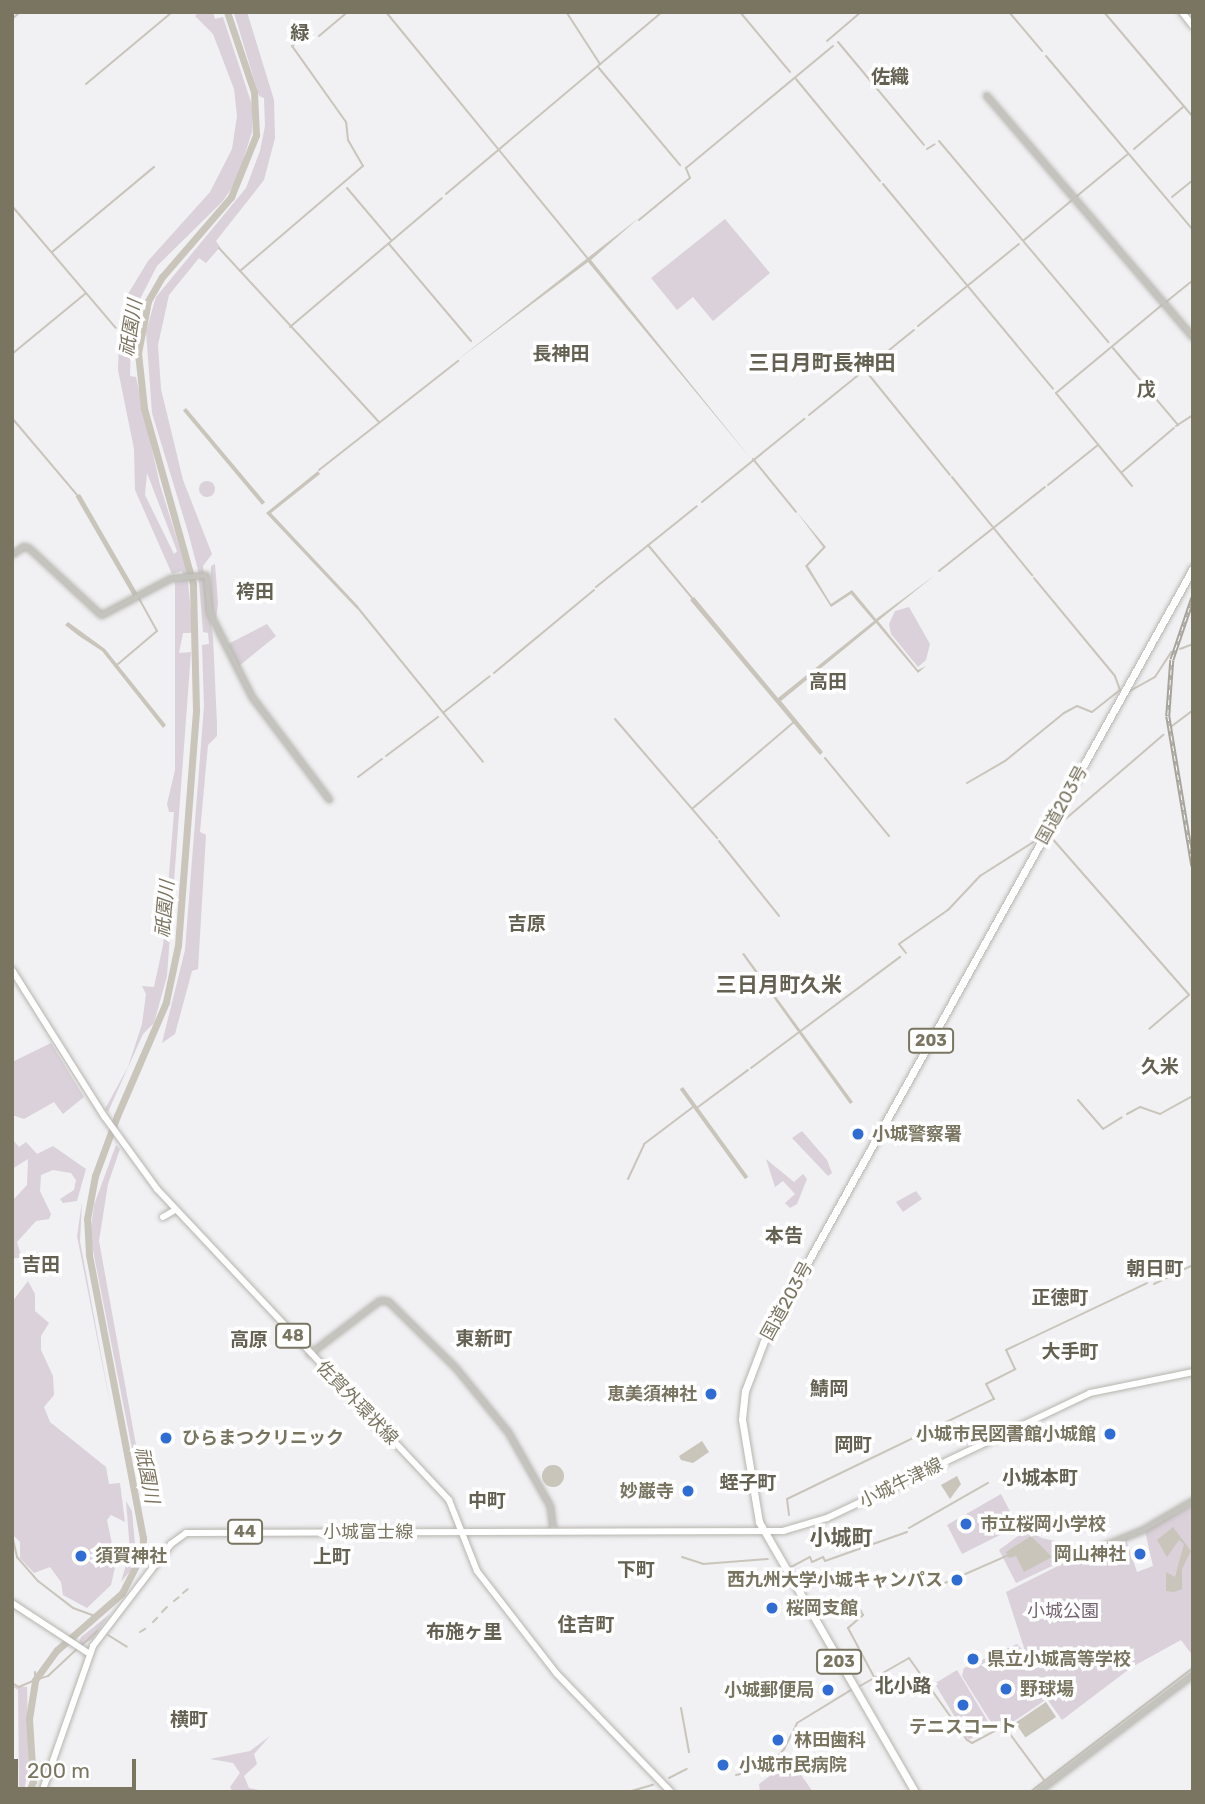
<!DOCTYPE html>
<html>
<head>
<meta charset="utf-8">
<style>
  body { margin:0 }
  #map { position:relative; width:1205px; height:1804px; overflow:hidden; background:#f1f0f3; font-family:Rubik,"Noto Sans JP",sans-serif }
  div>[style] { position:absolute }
  .green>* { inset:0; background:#dad1da; transform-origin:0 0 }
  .round { border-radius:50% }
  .water>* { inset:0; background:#c9c5bb; transform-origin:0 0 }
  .stream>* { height:2px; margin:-1px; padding:0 1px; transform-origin:1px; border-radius:1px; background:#c9c5bb }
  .river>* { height:7px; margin:-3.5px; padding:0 3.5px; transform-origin:3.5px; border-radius:3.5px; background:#c9c5bb }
  .roads { filter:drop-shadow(0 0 2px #b6b5ae) drop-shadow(0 0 2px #b6b5ae) }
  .minor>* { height:5px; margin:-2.5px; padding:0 2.5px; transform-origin:2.5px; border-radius:2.5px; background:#c4c3bd }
  .major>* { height:6px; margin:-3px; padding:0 3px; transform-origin:3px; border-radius:3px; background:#fff }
  .highway>* { height:7px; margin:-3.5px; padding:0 3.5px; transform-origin:3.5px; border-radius:3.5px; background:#fff }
  .rail>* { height:4.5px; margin-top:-2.25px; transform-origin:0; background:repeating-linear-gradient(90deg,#fff 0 5px,#a6a49b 0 10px); box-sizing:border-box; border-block:2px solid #a6a49b }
  .dots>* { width:19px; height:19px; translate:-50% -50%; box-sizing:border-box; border:4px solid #fff; border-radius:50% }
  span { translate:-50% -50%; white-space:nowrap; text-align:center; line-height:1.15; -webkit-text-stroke:7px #fff; paint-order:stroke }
  .shield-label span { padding:2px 5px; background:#fff; border:2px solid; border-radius:5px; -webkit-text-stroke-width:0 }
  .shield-label { font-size:16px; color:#797561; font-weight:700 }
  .street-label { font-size:18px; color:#797561 }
  .poi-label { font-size:18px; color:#797561; font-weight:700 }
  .left { translate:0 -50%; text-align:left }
  .right { translate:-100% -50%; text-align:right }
  .park-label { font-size:18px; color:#766372 }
  .neighbourhood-label { font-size:19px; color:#646152; font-weight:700 }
  .water-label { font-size:19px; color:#7c7360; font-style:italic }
  .quarter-label { font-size:21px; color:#646152; font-weight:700 }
  .frame { position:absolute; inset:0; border:14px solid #797561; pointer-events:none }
  .scale { position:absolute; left:14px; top:1759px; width:122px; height:32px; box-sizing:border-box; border:4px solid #797561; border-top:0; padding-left:9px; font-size:21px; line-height:24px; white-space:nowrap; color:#797561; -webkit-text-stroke:5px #fff; paint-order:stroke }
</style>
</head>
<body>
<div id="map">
  <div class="green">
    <i style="clip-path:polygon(evenodd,199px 12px,213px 12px,215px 19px,223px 17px,252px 105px,252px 132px,236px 182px,223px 201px,157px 266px,141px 297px,131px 335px,130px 376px,136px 377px,160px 485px,187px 571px,193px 633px,183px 633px,179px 653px,191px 652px,167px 976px,154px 1023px,143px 1034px,108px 1112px,105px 1109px,128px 1067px,142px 1024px,146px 994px,142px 986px,154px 987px,163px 945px,166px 908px,160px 908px,162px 888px,168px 887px,174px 812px,169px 812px,167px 804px,175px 770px,175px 582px,185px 580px,182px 571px,172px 574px,135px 490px,134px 449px,118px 370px,119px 335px,128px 294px,148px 261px,210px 192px,232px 149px,237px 116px,234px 89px,213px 34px,195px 16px,199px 12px,147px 473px,177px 551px,174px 554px,145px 495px,147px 473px)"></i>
    <i style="clip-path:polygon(247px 12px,274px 100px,275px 138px,264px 180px,216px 241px,220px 247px,206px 263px,199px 258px,169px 295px,158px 345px,161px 389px,183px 480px,212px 554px,203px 566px,213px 637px,217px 724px,217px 736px,208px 745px,200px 832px,206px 835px,198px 969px,192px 971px,175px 1034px,162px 1043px,185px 950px,204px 706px,202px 645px,209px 644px,208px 633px,203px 632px,198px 570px,188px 532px,152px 413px,146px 331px,156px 297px,246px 188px,260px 151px,265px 126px,264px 98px,259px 96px,234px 13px)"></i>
    <i style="clip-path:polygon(725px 219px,770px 273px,713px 321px,693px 297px,677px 310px,651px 278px)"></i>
    <i class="round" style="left:199px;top:481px;width:16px;height:16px"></i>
    <i style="clip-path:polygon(215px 564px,218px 603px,216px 620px,210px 602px,211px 566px)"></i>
    <i style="clip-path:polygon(909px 607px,930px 644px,926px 660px,918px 667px,891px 634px,889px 624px,895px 611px)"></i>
    <i style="clip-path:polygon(267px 624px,276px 636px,239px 666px,228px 644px)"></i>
    <i style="clip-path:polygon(51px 1043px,84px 1097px,63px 1114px,54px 1102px,24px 1119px,12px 1115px,12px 1062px)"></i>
    <i style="clip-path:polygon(802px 1131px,827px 1160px,832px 1173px,828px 1176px,792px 1138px)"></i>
    <i style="clip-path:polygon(12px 1139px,19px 1147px,26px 1142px,37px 1154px,53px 1146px,86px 1169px,77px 1201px,63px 1203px,60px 1199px,74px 1190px,76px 1180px,71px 1173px,53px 1170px,41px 1175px,40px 1191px,51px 1214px,49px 1219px,36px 1221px,17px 1242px,22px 1258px,12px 1258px,12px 1201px,27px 1185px,28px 1159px,12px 1169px)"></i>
    <i style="clip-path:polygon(116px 1145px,120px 1149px,108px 1184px,99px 1241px,142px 1478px,134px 1459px,90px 1235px,94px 1205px)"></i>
    <i style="clip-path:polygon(766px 1159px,794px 1182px,803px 1174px,807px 1179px,797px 1204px,790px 1208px,785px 1203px,795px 1194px,783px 1181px,775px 1187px)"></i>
    <i style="clip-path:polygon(916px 1191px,922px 1199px,903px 1212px,896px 1202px)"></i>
    <i style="clip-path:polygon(82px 1202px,80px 1241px,112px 1413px,77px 1236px)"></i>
    <i style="clip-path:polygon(28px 1281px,35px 1294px,35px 1311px,49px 1323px,41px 1336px,41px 1350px,53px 1376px,54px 1395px,44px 1407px,50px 1422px,106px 1467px,109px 1484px,120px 1483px,125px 1522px,111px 1515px,107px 1520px,116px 1563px,111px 1585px,87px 1608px,63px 1595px,61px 1582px,50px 1567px,34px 1573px,20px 1558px,20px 1542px,12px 1534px,12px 1302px)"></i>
    <i style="clip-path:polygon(1001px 1494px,1015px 1521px,1012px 1529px,962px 1554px,947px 1525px)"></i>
    <i style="clip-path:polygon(126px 1501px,132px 1511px,136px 1556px,132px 1569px,121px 1582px,130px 1551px)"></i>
    <i style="clip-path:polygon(1193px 1505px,1193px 1656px,1181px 1640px,1132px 1667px,1062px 1720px,1047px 1699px,1013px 1722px,994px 1727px,962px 1676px,964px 1668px,1017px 1644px,1026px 1654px,1006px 1592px,1080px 1555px,1126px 1540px,1137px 1572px,1153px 1566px,1145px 1531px)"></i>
    <i style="clip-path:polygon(1026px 1530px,1042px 1538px,1088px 1549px,1016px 1583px,999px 1550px)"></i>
    <i style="clip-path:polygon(110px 1614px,93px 1639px,78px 1647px,81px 1637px)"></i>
    <i style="left:957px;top:1670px;width:66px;height:26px;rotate:59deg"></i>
    <i style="clip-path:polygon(12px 1686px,27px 1687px,29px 1763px,24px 1792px,19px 1792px,18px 1690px)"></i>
    <i style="clip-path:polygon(270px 1736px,254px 1754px,257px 1764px,244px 1776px,249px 1788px,267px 1792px,233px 1792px,230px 1787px,240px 1773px,233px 1763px,210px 1759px,250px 1751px)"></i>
    <i style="clip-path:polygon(786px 1764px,794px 1765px,813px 1792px,760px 1792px,759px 1784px)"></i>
  </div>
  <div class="water">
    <i style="clip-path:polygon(640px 217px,591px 260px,752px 460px,588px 262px,456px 361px)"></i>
    <i style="left:186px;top:408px;width:123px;height:4px;rotate:50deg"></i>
    <i style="clip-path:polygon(318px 471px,320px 474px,271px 513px,359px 607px,357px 609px,266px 513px)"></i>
    <i style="left:80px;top:494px;width:115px;height:5px;rotate:60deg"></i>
    <i style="clip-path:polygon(796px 511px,826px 547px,808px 566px,831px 604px,852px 590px,876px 619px,935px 575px,878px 621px,918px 670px,926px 666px,918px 673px,876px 623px,781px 701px,823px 752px,820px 755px,690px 600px,694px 597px,778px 698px,874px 621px,851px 594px,831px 607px,805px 566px,823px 547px)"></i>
    <i style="clip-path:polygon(68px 622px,105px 649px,166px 725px,163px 728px,102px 651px,79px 636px,65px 625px)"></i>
    <i style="clip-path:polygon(744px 953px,853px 1102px,850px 1104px,742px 954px)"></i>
    <i style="left:683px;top:1087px;width:111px;height:4px;rotate:54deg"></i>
    <i style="clip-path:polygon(702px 1441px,709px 1452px,693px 1463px,681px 1460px,679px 1456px)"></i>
    <i class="round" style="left:542px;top:1465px;width:22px;height:22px"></i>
    <i style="clip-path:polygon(957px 1476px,961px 1484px,950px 1499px,941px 1485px)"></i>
    <i style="clip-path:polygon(1173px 1527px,1191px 1551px,1182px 1569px,1182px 1589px,1174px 1592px,1166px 1591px,1166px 1572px,1175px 1577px,1184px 1544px,1179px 1540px,1167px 1557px,1157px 1540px)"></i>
    <i style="clip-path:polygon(1031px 1536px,1052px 1557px,1024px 1572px,1016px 1556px,1009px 1558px,1006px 1552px)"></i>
    <i style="left:1046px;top:1702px;width:18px;height:37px;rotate:56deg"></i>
  </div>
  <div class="stream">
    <i style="left:386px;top:12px;width:318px;rotate:50.7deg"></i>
    <i style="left:740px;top:12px;width:78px;rotate:50.2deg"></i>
    <i style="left:1009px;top:12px;width:51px;rotate:49.8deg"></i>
    <i style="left:1104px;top:12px;width:138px;rotate:49.7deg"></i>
    <i style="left:567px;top:13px;width:61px;rotate:57.1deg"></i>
    <i style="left:12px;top:19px;width:11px;rotate:-41deg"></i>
    <i style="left:319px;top:36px;width:38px;rotate:-40deg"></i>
    <i style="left:827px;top:41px;width:45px;rotate:-40.5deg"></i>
    <i style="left:838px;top:42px;width:134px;rotate:50.1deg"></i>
    <i style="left:1046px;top:56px;width:228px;rotate:49.8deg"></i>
    <i style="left:598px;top:67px;width:128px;rotate:50.1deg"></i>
    <i style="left:796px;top:79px;width:132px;rotate:50.5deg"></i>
    <i style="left:86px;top:84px;width:112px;rotate:-39.9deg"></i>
    <i style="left:939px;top:141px;width:263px;rotate:49.9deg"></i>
    <i style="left:927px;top:149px;width:9px;rotate:-32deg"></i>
    <i style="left:1134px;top:149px;width:65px;rotate:-40.6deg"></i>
    <i style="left:883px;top:184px;width:266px;rotate:50.3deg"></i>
    <i style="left:347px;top:188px;width:68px;rotate:49.8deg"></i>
    <i style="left:446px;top:194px;width:282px;rotate:-40.1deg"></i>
    <i style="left:1077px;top:196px;width:66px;rotate:-39.5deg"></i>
    <i style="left:1172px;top:197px;width:27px;rotate:-39deg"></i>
    <i style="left:12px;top:206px;width:160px;rotate:49.6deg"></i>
    <i style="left:639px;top:220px;width:66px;rotate:-39.5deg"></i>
    <i style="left:690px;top:178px;width:11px;rotate:-112deg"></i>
    <i style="left:686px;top:168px;width:191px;rotate:-39.7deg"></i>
    <i style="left:1024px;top:240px;width:61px;rotate:-39.7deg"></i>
    <i style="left:389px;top:244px;width:127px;rotate:49.8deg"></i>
    <i style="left:219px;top:248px;width:236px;rotate:47.4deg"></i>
    <i style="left:52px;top:252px;width:133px;rotate:-39.8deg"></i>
    <i style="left:240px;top:271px;width:162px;rotate:-40.5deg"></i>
    <i style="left:363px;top:166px;width:30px;rotate:-120deg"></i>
    <i style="left:348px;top:140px;width:18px;rotate:-96deg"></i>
    <i style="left:346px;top:122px;width:93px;rotate:-125.4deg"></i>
    <i style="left:292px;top:46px;width:22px;rotate:-43deg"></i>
    <i style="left:1166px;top:302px;width:35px;rotate:-39deg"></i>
    <i style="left:918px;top:326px;width:130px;rotate:-39.1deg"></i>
    <i style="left:290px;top:327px;width:199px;rotate:-40.3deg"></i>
    <i style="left:1113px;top:348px;width:101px;rotate:49.8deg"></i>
    <i style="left:12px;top:354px;width:96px;rotate:-39.5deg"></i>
    <i style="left:865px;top:370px;width:135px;rotate:51deg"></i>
    <i style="left:809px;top:415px;width:135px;rotate:-39deg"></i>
    <i style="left:12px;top:418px;width:102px;rotate:49.8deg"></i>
    <i style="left:1176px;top:426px;width:20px;rotate:-33deg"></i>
    <i style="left:753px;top:459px;width:68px;rotate:50.9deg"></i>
    <i style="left:319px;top:470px;width:177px;rotate:-38.1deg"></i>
    <i style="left:1122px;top:472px;width:68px;rotate:-40.2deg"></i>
    <i style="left:952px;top:477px;width:127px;rotate:50.8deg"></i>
    <i style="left:1048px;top:485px;width:64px;rotate:-38.7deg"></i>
    <i style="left:1132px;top:486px;width:120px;rotate:-129.3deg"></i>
    <i style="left:1056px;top:393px;width:138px;rotate:-39.7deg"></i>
    <i style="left:702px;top:502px;width:132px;rotate:-39.1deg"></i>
    <i style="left:648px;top:545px;width:70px;rotate:50.2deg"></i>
    <i style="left:939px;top:571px;width:135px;rotate:-38.4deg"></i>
    <i style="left:596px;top:587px;width:129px;rotate:-38.7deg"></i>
    <i style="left:358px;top:608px;width:198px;rotate:50.9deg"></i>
    <i style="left:1180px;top:649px;width:14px;rotate:-21deg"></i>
    <i style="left:118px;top:664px;width:51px;rotate:-40.2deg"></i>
    <i style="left:157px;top:631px;width:37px;rotate:-119deg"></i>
    <i style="left:494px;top:673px;width:130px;rotate:-39.7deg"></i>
    <i style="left:1128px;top:692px;width:31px;rotate:-29deg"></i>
    <i style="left:1155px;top:677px;width:30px;rotate:-57deg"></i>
    <i style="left:444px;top:712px;width:58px;rotate:-38deg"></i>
    <i style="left:615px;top:719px;width:157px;rotate:49.4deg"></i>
    <i style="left:1172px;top:726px;width:26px;rotate:-37deg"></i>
    <i style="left:386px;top:756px;width:65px;rotate:-36.9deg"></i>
    <i style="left:825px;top:758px;width:101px;rotate:50.6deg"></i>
    <i style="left:358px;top:777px;width:30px;rotate:-37deg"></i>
    <i style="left:967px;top:783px;width:44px;rotate:-30.1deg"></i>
    <i style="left:1005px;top:761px;width:76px;rotate:-39.1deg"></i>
    <i style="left:1064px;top:713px;width:15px;rotate:-28deg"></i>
    <i style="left:1077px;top:706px;width:16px;rotate:22deg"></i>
    <i style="left:1092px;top:712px;width:36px;rotate:-38deg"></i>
    <i style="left:1120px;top:690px;width:15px;rotate:-110deg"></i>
    <i style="left:1115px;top:676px;width:127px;rotate:-129.6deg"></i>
    <i style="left:693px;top:808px;width:131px;rotate:-40.4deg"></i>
    <i style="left:1055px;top:828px;width:143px;rotate:-40.7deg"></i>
    <i style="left:1047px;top:840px;width:5px;rotate:-53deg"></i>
    <i style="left:1050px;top:836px;width:211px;rotate:48.8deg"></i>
    <i style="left:1189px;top:995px;width:52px;rotate:139.6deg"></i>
    <i style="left:719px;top:841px;width:96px;rotate:51.3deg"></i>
    <i style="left:906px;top:953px;width:11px;rotate:-128deg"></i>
    <i style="left:899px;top:944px;width:60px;rotate:-34.8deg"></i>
    <i style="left:948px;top:910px;width:47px;rotate:-46.7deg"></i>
    <i style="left:980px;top:876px;width:69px;rotate:-32.5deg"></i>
    <i style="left:751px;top:1068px;width:186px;rotate:-36.7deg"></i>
    <i style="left:1078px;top:1100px;width:38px;rotate:49deg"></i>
    <i style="left:1103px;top:1129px;width:22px;rotate:-32deg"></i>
    <i style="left:698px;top:1107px;width:62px;rotate:-36.5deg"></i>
    <i style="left:1127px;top:1114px;width:15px;rotate:-28deg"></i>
    <i style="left:1140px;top:1107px;width:21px;rotate:19deg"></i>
    <i style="left:1160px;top:1114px;width:38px;rotate:-29deg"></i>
    <i style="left:628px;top:1179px;width:38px;rotate:-65deg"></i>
    <i style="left:644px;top:1144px;width:61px;rotate:-37.1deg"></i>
    <i style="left:1154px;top:1284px;width:43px;rotate:-26deg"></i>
    <i style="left:789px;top:1515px;width:16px;rotate:-97deg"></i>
    <i style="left:787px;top:1499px;width:230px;rotate:-25.8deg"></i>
    <i style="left:994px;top:1399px;width:17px;rotate:-118deg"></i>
    <i style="left:986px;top:1384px;width:33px;rotate:-27deg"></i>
    <i style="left:1015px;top:1369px;width:21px;rotate:-115deg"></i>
    <i style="left:1006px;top:1350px;width:156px;rotate:-25.4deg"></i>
    <i style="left:909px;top:1528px;width:91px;rotate:-29.7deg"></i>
    <i style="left:12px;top:1535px;width:23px;rotate:77deg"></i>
    <i style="left:17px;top:1557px;width:32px;rotate:49deg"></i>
    <i style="left:38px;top:1581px;width:44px;rotate:37.6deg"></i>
    <i style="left:73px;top:1608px;width:27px;rotate:20deg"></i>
    <i style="left:682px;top:1557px;width:22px;rotate:18deg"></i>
    <i style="left:703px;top:1564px;width:65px;rotate:-4.4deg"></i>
    <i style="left:791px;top:1567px;width:21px;rotate:-28deg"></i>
    <i style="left:810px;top:1557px;width:5px;rotate:68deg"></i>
    <i style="left:812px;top:1562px;width:12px;rotate:-24deg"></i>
    <i style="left:823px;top:1557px;width:4px;rotate:63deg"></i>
    <i style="left:825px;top:1561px;width:87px;rotate:-19.5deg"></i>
    <i style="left:938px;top:1586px;width:80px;rotate:-23.7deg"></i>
    <i style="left:746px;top:1590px;width:41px;rotate:-29.1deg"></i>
    <i style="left:183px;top:1593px;width:6px;rotate:-39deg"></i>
    <i style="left:855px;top:1600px;width:17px;rotate:62deg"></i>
    <i style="left:863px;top:1615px;width:20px;rotate:139deg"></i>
    <i style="left:848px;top:1628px;width:55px;rotate:62deg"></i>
    <i style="left:174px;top:1601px;width:6px;rotate:-39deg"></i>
    <i style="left:162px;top:1612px;width:7px;rotate:-45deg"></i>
    <i style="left:153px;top:1622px;width:6px;rotate:-45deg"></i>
    <i style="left:140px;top:1632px;width:6px;rotate:-31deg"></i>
    <i style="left:108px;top:1635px;width:22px;rotate:32deg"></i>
    <i style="left:82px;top:1645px;width:21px;rotate:-43deg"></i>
    <i style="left:35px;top:1672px;width:8px;rotate:90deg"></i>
    <i style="left:35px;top:1680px;width:14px;rotate:-17deg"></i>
    <i style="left:48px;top:1676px;width:41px;rotate:-43deg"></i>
    <i style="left:12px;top:1683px;width:8px;rotate:30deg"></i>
    <i style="left:19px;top:1687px;width:17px;rotate:-24deg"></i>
    <i style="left:860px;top:1686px;width:56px;rotate:-29.7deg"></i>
    <i style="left:909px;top:1658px;width:100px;rotate:54.7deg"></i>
    <i style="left:967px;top:1740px;width:6px;rotate:31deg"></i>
    <i style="left:972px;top:1743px;width:36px;rotate:-28deg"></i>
    <i style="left:1004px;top:1726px;width:67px;rotate:53.5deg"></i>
    <i style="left:681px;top:1708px;width:45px;rotate:79.7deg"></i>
    <i style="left:736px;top:1775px;width:30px;rotate:-12deg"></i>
    <i style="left:765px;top:1769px;width:28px;rotate:-46deg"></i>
    <i style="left:784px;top:1749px;width:29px;rotate:-63deg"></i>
    <i style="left:797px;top:1723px;width:63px;rotate:-31.4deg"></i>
    <i style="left:669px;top:1778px;width:20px;rotate:-27deg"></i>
    <i style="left:628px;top:1792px;width:26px;rotate:-16deg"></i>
    <i style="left:1030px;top:1792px;width:205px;rotate:-37.3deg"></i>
  </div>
  <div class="river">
    <i style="left:29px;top:1792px;width:12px;rotate:-70deg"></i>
    <i style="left:33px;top:1781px;width:62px;rotate:-93.7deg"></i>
    <i style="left:29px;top:1719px;width:39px;rotate:-81deg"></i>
    <i style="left:35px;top:1680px;width:37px;rotate:-54deg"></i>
    <i style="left:57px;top:1650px;width:86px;rotate:-41.2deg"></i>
    <i style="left:122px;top:1593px;width:44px;rotate:-62.9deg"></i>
    <i style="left:142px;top:1554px;width:16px;rotate:-86deg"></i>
    <i style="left:143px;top:1538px;width:289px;rotate:-100.8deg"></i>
    <i style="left:89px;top:1254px;width:35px;rotate:-93deg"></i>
    <i style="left:87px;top:1219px;width:44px;rotate:-79.5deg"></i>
    <i style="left:95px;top:1176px;width:64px;rotate:-69.9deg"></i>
    <i style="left:117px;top:1116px;width:124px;rotate:-66.7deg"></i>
    <i style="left:166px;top:1002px;width:58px;rotate:-78.1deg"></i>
    <i style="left:178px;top:945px;width:236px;rotate:-85.6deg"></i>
    <i style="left:196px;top:710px;width:126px;rotate:-91.4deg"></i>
    <i style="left:193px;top:584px;width:183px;rotate:-105.6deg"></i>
    <i style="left:144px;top:408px;width:55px;rotate:-96.2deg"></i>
    <i style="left:138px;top:353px;width:53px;rotate:-79.1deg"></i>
    <i style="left:148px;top:301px;width:28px;rotate:-60deg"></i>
    <i style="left:162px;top:277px;width:106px;rotate:-49.2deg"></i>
    <i style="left:231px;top:197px;width:67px;rotate:-68deg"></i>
    <i style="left:256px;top:135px;width:43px;rotate:-92.7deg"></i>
    <i style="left:254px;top:92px;width:84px;rotate:-108.6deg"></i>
  </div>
  <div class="roads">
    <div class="minor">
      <i style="left:986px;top:95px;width:318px;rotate:49.5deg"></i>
      <i style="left:12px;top:554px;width:14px;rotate:-34deg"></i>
      <i style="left:24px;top:546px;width:5px;rotate:22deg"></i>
      <i style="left:29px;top:548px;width:98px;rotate:42.9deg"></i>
      <i style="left:101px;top:615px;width:79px;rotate:-27.9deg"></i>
      <i style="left:171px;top:578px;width:35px;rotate:-5deg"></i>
      <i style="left:206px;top:575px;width:37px;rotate:85deg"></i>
      <i style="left:209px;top:612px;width:95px;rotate:63.2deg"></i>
      <i style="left:252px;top:697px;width:128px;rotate:53deg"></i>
      <i style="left:309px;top:1354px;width:89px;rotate:-37.3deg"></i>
      <i style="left:380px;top:1300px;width:8px;rotate:7deg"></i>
      <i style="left:388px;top:1301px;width:94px;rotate:44.6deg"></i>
      <i style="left:455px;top:1367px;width:84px;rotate:50.8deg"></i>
      <i style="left:508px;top:1432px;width:85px;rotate:60.4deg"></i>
      <i style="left:550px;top:1506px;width:26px;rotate:83deg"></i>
      <i style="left:1097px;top:1548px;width:48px;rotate:-21.8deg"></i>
      <i style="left:1142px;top:1530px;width:59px;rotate:-30.5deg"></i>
      <i style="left:1037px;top:1792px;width:196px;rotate:-37.1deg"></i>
    </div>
    <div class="major">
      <i style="left:1182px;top:12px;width:18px;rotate:52deg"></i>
      <i style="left:12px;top:970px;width:173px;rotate:57.8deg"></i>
      <i style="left:104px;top:1116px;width:90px;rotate:54deg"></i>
      <i style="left:157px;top:1189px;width:427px;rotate:46.8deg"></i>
      <i style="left:449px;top:1500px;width:76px;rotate:68.5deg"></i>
      <i style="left:477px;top:1571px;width:130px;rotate:52.2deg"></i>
      <i style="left:557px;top:1674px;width:164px;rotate:46deg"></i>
      <i style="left:163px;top:1217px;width:14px;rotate:-30deg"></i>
      <i style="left:12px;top:1603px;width:93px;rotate:33.2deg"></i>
      <i style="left:42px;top:1792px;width:155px;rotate:-70.7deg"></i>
      <i style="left:93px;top:1646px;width:128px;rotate:-52.6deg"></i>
      <i style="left:171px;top:1544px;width:19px;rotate:-36deg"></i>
      <i style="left:186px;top:1533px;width:597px;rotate:-0.19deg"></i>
      <i style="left:783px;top:1531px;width:46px;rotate:-16.5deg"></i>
      <i style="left:827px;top:1518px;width:291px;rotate:-25.4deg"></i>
      <i style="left:1090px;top:1393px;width:105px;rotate:-11.5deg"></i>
    </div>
    <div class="highway">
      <i style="left:915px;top:1792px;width:312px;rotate:-120deg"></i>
      <i style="left:759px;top:1522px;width:104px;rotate:-99.4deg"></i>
      <i style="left:742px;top:1419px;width:28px;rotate:-84deg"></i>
      <i style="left:745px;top:1391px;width:53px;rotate:-69.2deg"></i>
      <i style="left:764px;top:1341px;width:884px;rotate:-60.97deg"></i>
    </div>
  </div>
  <div class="rail">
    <i style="left:1193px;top:598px;width:65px;rotate:108.7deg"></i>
    <i style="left:1172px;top:660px;width:56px;rotate:94.1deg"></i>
    <i style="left:1168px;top:716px;width:152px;rotate:80.5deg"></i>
  </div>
  <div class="dots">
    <i style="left:858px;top:1134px;background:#2f6cd4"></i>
    <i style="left:711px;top:1394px;background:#2f6cd4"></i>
    <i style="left:1110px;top:1434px;background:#2f6cd4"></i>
    <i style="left:166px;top:1438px;background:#2f6cd4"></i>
    <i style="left:688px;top:1491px;background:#2f6cd4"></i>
    <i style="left:966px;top:1524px;background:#2f6cd4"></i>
    <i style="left:1140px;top:1554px;background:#2f6cd4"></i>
    <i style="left:81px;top:1556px;background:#2f6cd4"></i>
    <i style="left:957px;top:1580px;background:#2f6cd4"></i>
    <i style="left:772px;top:1608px;background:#2f6cd4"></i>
    <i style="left:973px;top:1659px;background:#2f6cd4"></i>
    <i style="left:1006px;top:1689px;background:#2f6cd4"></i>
    <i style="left:828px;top:1690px;background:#2f6cd4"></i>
    <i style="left:963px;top:1705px;background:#2f6cd4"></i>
    <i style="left:778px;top:1740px;background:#2f6cd4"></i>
    <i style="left:723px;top:1765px;background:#2f6cd4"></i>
  </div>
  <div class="shield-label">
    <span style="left:931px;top:1041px">203</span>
    <span style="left:293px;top:1336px">48</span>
    <span style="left:245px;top:1532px">44</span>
    <span style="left:839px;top:1662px">203</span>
  </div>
  <div class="street-label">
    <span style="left:1062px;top:805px;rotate:-61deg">国道203号</span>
    <span style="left:787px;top:1301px;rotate:-61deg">国道203号</span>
    <span style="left:357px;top:1403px;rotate:46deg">佐賀外環状線</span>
    <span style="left:901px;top:1483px;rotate:-26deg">小城牛津線</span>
    <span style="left:368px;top:1532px">小城富士線</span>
  </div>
  <div class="poi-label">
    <span class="left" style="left:872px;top:1134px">小城警察署</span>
    <span class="right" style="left:697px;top:1394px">恵美須神社</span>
    <span class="right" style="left:1096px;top:1434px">小城市民図書館小城館</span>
    <span class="left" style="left:182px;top:1438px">ひらまつクリニック</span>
    <span class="right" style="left:674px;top:1491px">妙巌寺</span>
    <span class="left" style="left:980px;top:1524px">市立桜岡小学校</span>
    <span class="right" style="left:1126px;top:1554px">岡山神社</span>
    <span class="left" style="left:95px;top:1556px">須賀神社</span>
    <span class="right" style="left:943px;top:1580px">西九州大学小城キャンパス</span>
    <span class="left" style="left:786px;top:1608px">桜岡支館</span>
    <span class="left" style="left:987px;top:1659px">県立小城高等学校</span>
    <span class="left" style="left:1020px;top:1689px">野球場</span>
    <span class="right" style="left:814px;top:1690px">小城郵便局</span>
    <span style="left:963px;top:1727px">テニスコート</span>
    <span class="left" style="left:794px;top:1740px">林田歯科</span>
    <span class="left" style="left:739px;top:1765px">小城市民病院</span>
  </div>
  <div class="park-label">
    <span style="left:1063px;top:1611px">小城公園</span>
  </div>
  <div class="neighbourhood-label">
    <span style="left:300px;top:33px">緑</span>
    <span style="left:890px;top:77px">佐織</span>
    <span style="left:561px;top:354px">長神田</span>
    <span style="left:1146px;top:390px">戊</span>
    <span style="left:255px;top:592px">袴田</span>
    <span style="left:828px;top:682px">高田</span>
    <span style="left:527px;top:924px">吉原</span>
    <span style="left:1160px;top:1067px">久米</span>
    <span style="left:784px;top:1236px">本告</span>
    <span style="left:41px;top:1265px">吉田</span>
    <span style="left:1155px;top:1269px">朝日町</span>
    <span style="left:1060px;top:1298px">正徳町</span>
    <span style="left:484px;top:1339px">東新町</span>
    <span style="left:249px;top:1340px">高原</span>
    <span style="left:1070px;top:1352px">大手町</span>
    <span style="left:829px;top:1389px">鯖岡</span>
    <span style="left:853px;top:1445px">岡町</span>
    <span style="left:1040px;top:1478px">小城本町</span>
    <span style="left:748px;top:1483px">蛭子町</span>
    <span style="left:487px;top:1501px">中町</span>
    <span style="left:332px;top:1557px">上町</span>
    <span style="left:636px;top:1570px">下町</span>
    <span style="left:586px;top:1625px">住吉町</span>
    <span style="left:464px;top:1632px">布施ヶ里</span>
    <span style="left:903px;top:1686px">北小路</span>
    <span style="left:189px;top:1720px">横町</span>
  </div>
  <div class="water-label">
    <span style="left:131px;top:328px;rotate:-81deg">祇園川</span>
    <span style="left:165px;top:909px;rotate:-85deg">祇園川</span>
    <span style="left:147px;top:1475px;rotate:79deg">祇園川</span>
  </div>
  <div class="quarter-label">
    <span style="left:822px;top:363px">三日月町長神田</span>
    <span style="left:779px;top:985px">三日月町久米</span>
    <span style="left:841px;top:1538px">小城町</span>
  </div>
  <div class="frame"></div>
  <div class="scale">200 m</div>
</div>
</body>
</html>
